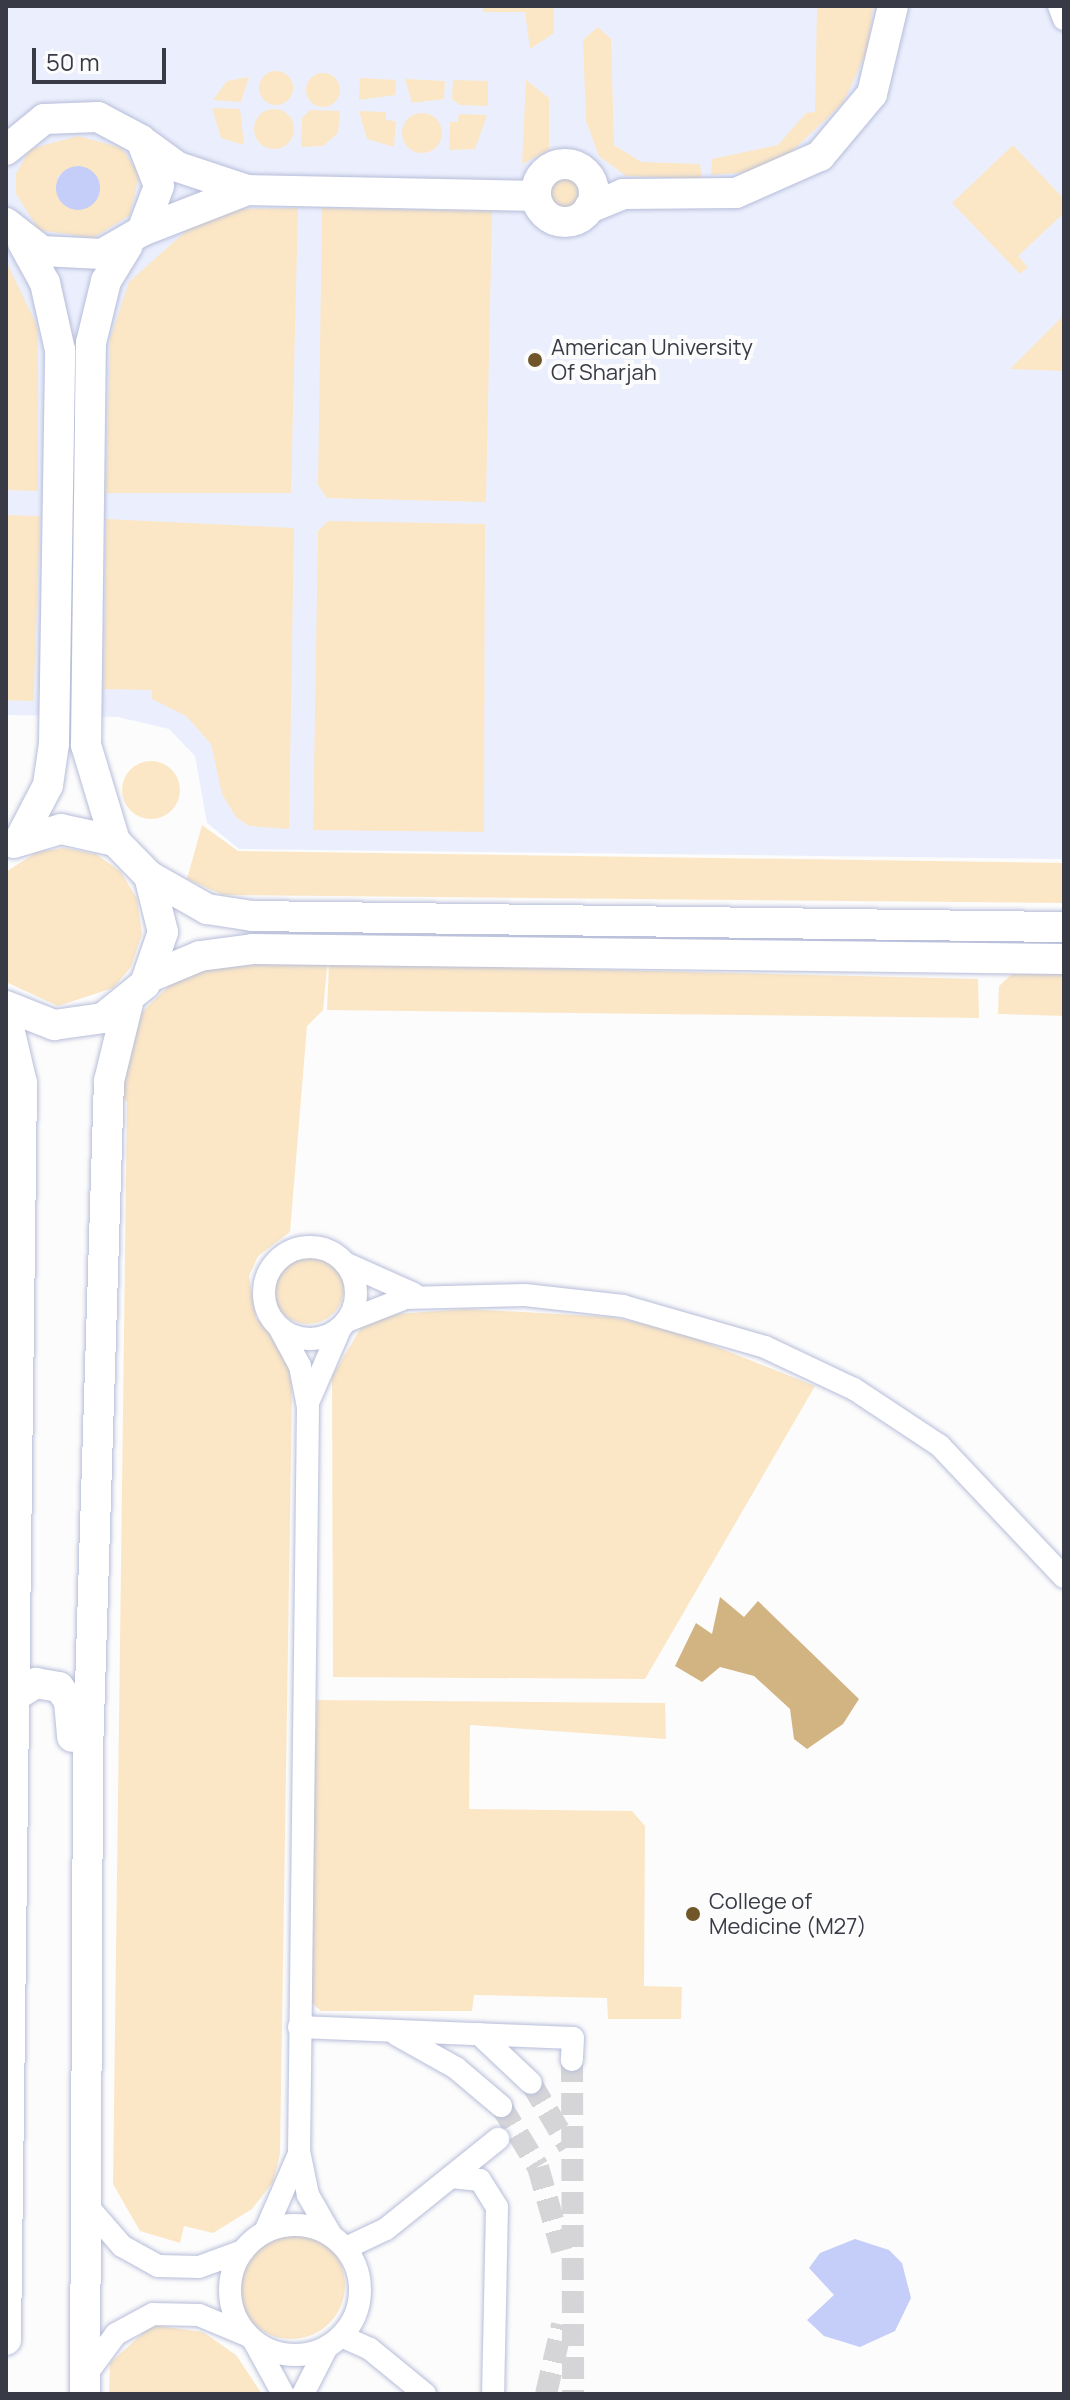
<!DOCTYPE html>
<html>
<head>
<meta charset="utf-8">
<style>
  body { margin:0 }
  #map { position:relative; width:1070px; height:2400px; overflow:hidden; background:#fcfcfc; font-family:Manrope,sans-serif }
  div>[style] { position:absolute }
  .built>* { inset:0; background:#ebeffd }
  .green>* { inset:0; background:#fbe7c6; transform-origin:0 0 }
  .round { border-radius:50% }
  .forest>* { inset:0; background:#d2b482 }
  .water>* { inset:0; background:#c4cef8 }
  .street-tunnel>* { height:22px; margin-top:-11px; transform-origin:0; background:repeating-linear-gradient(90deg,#d5d5d8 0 22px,transparent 0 33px) }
  .roads { filter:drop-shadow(0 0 2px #b7bdd9) drop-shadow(0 0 2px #b7bdd9) }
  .street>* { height:22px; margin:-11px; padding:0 11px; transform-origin:11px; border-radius:11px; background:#fff }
  .street>.ring { margin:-11px; padding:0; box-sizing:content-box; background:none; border:22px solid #fff; border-radius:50% }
  .secondary>* { height:30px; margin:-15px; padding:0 15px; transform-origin:15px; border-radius:15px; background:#fff }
  .secondary>.ring { margin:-15px; padding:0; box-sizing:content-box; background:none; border:30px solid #fff; border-radius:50% }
  .dots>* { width:22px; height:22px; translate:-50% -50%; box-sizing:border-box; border:4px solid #fcfcfc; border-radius:50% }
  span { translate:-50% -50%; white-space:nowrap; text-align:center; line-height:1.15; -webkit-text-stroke:8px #fcfcfc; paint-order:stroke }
  .poi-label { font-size:22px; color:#383b46 }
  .left { translate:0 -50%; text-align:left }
  .frame { position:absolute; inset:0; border:8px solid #383b46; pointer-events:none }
  .scale { position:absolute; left:32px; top:48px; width:134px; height:36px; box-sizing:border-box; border:4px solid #383b46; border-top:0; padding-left:10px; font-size:24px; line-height:28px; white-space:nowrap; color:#383b46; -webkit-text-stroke:6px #fcfcfc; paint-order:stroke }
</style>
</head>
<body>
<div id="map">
  <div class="built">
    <i style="clip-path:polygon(6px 6px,1064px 6px,1064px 859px,239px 849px,207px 823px,195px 756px,169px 729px,118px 717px,6px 715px)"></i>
  </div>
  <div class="green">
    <i style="clip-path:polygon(483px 6px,554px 6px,554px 33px,530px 49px,525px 12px,483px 12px)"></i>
    <i style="clip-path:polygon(817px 6px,873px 6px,868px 49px,843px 103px,790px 153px,749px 172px,711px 175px,712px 159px,778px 145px,806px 113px,815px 112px)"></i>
    <i style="clip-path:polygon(598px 27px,611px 39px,614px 145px,641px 162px,700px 164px,702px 179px,626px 176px,599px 156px,586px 121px,583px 40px)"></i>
    <i class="round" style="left:259px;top:71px;width:34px;height:34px"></i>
    <i class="round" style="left:306px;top:73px;width:34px;height:34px"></i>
    <i style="clip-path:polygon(249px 77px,241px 102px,213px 100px,227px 81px)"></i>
    <i style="clip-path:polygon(360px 78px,396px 80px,395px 95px,359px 100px)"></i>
    <i style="clip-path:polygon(405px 79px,445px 81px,444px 99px,412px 103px)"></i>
    <i style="clip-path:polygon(453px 80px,488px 81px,488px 106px,460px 105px,452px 99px)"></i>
    <i style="clip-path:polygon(526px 80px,549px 98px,549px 150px,522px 164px)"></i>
    <i style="clip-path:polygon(212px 108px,240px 109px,244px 145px,221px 138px)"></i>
    <i class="round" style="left:254px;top:109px;width:40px;height:40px"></i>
    <i style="clip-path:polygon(310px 110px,340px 111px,338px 133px,323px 146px,301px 147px,302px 118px)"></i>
    <i style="clip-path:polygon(359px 111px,386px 112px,386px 120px,396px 121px,394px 147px,367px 139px)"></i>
    <i class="round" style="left:402px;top:113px;width:40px;height:40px"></i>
    <i style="clip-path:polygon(459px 114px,487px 115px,475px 149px,449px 150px,450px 122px,458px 122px)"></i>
    <i style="clip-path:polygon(evenodd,78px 136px,122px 148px,139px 175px,130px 215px,93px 238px,39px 230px,16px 194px,16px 174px,30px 149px,78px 136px,78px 165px,100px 185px,58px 199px,58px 176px,78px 165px)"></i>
    <i style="clip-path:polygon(1013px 145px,1064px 199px,1064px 213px,1018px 256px,1028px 267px,1020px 274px,952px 203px)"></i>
    <i class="round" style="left:546px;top:175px;width:36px;height:36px"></i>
    <i style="clip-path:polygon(298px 208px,291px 493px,106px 493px,110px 339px,129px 282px,195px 223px,239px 209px)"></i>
    <i style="clip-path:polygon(322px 208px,492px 211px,486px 502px,327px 498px,318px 485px)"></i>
    <i style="clip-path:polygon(6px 261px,38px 328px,38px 491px,6px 490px)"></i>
    <i style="clip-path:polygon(1063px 316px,1064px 371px,1010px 369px)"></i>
    <i style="left:6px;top:515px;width:34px;height:185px;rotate:2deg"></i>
    <i style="clip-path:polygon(106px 519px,294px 528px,289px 829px,249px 826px,236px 817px,222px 794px,211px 744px,186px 716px,152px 699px,152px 690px,104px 689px)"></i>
    <i style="clip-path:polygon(328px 521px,485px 524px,484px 832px,313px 830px,318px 531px)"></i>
    <i class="round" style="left:122px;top:761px;width:58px;height:58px"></i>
    <i style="clip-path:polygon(202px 825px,238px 851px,1064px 863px,1064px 903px,223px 895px,187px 879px)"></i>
    <i style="clip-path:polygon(64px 848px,96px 854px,121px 872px,137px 899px,142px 934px,131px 967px,113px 988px,58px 1006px,6px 982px,6px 872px,37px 852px)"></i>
    <i style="clip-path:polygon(328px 959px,323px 1010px,307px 1026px,290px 1232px,258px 1256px,249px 1276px,256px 1318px,286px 1344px,292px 1390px,280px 2154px,273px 2182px,252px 2209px,213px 2233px,184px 2226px,180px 2243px,140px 2231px,113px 2184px,127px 1102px,117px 1091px,140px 1014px,179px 976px,208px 964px)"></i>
    <i style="clip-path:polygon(329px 963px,978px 979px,979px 1018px,327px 1010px)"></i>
    <i style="clip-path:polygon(1012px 974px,1064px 974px,1064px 1016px,998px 1014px,999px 986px)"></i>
    <i class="round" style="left:272px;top:1252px;width:72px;height:72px"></i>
    <i style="clip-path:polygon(466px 1309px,611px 1317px,677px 1331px,815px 1386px,645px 1679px,333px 1677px,332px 1376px,361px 1328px,382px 1315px)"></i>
    <i style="clip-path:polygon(317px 1700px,665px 1703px,666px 1739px,470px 1725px,469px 1809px,632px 1811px,645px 1826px,644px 1986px,682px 1987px,681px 2019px,608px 2019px,607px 1998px,474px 1995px,472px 2011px,321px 2011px,306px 1998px)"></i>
    <i class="round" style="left:237px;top:2231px;width:108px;height:108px"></i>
    <i style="clip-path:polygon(152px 2325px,203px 2332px,236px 2355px,262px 2394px,109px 2394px,110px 2363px)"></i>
  </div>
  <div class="forest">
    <i style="clip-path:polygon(720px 1597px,744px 1617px,758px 1601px,859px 1699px,843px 1724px,807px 1749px,794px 1739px,790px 1709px,754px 1676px,720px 1667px,702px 1682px,675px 1666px,696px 1623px,712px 1634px)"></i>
  </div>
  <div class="water">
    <i class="round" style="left:56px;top:166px;width:44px;height:44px"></i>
    <i style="clip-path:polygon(855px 2239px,889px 2250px,902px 2263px,911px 2298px,895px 2331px,860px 2347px,824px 2336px,807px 2320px,834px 2295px,809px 2268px,820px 2253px)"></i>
  </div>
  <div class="street-tunnel">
    <i style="left:572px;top:2060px;width:334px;rotate:89.8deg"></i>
    <i style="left:531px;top:2083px;width:74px;rotate:59.3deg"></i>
    <i style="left:501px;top:2106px;width:71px;rotate:58.8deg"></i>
    <i style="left:538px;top:2167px;width:87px;rotate:74.1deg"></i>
    <i style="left:546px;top:2394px;width:71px;rotate:-76.9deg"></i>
  </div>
  <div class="roads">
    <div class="street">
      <i style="left:1059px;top:6px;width:14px;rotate:69deg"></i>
      <i class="ring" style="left:264px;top:1247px;width:70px;height:70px"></i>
      <i style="left:347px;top:1264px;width:73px;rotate:24.1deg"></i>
      <i style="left:347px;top:1321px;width:63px;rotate:-21.3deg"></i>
      <i style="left:406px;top:1298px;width:119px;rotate:-1.4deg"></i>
      <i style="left:525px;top:1295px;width:99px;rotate:6.4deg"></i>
      <i style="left:623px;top:1306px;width:148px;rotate:16.1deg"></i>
      <i style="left:765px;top:1347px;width:98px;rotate:25.3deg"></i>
      <i style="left:854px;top:1389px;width:103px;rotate:33.5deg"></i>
      <i style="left:940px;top:1446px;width:180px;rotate:46.6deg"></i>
      <i style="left:280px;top:1329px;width:42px;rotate:61.6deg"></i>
      <i style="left:300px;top:1366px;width:42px;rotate:79deg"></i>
      <i style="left:308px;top:1407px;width:744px;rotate:90.69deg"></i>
      <i style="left:299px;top:2151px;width:45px;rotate:78.4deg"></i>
      <i style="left:308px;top:2195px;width:46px;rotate:60.1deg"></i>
      <i style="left:310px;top:1398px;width:75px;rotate:-66.5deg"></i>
      <i style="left:299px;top:2027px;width:274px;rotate:2.3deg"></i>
      <i style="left:573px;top:2038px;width:22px;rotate:93deg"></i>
      <i style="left:479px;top:2034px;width:71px;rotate:43.3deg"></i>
      <i style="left:397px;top:2035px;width:68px;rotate:29.2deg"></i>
      <i style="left:456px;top:2068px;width:59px;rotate:40.2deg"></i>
      <i style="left:451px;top:2177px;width:29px;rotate:6deg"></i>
      <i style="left:480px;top:2180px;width:32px;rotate:58deg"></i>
      <i style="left:497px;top:2207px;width:187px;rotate:91.2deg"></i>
      <i style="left:89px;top:2208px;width:50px;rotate:49deg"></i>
      <i style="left:122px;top:2246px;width:41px;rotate:29.1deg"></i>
      <i style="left:158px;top:2266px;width:41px;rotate:1.4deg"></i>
      <i style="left:199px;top:2267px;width:47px;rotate:-20deg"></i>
      <i class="ring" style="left:230px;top:2225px;width:108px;height:108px"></i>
      <i style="left:265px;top:2232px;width:83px;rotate:-66.5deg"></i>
      <i style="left:346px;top:2248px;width:44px;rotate:-25.4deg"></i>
      <i style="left:386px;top:2229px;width:144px;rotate:-38.8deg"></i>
      <i style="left:341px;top:2336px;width:32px;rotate:24deg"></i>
      <i style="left:370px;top:2349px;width:71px;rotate:39.3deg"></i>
      <i style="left:254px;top:2341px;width:60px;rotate:61.3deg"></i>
      <i style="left:85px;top:2376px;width:52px;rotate:-53.6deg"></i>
      <i style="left:116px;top:2334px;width:42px;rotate:-28.4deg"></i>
      <i style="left:153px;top:2314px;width:46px;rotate:1.2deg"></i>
      <i style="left:199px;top:2315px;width:52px;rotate:22.6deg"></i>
      <i style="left:303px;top:2394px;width:53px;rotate:-62.9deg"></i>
    </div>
    <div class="secondary">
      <i style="left:146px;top:144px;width:39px;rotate:36deg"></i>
      <i style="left:178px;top:167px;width:73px;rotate:18.4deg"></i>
      <i style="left:247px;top:190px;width:289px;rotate:1.2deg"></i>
      <i style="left:6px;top:150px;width:49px;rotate:-39.2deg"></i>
      <i style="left:44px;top:119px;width:54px;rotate:-2.1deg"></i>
      <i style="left:98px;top:117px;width:49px;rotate:28.1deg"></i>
      <i style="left:141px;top:140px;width:49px;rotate:68.6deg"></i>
      <i style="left:159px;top:186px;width:48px;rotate:110.7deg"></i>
      <i style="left:142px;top:231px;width:46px;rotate:150.1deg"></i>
      <i style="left:102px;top:254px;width:60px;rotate:-177.1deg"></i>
      <i style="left:42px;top:251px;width:46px;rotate:-142.1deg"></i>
      <i class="ring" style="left:536px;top:164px;width:28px;height:28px"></i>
      <i style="left:589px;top:208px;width:37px;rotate:-22deg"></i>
      <i style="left:623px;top:194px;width:113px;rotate:-0.5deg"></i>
      <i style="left:736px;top:193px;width:92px;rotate:-23.8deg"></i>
      <i style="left:820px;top:156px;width:81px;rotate:-50deg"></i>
      <i style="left:872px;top:94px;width:90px;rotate:-76.6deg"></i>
      <i style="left:142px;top:231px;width:113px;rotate:-21.3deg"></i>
      <i style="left:19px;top:841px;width:63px;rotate:-62.6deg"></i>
      <i style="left:48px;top:785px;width:41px;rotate:-81.7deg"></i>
      <i style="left:54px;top:744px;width:394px;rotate:-89.1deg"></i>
      <i style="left:60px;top:350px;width:69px;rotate:-102.6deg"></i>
      <i style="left:45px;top:283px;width:46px;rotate:-118.8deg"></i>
      <i style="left:115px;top:841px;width:100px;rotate:-106.8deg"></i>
      <i style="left:86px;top:745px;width:402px;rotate:-89.3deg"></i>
      <i style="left:91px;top:343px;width:64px;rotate:-76.4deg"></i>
      <i style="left:106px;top:281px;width:42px;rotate:-58.6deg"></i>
      <i style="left:149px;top:876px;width:67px;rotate:29.6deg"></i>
      <i style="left:207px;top:909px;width:46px;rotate:8.8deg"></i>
      <i style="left:252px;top:916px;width:812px;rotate:0.78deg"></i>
      <i style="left:150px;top:977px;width:54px;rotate:-22.8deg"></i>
      <i style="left:200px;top:956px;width:53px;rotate:-7.5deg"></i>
      <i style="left:253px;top:949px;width:811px;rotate:0.71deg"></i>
      <i style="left:6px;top:1006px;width:52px;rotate:21.6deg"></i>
      <i style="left:54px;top:1025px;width:49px;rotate:-8.1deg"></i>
      <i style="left:103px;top:1018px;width:54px;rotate:-39deg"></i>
      <i style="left:145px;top:984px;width:55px;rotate:-70.9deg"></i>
      <i style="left:163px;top:932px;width:58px;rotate:-104deg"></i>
      <i style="left:149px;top:876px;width:49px;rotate:-134.2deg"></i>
      <i style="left:115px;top:841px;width:55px;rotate:-167.5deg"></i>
      <i style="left:61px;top:829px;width:49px;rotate:163.4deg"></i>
      <i style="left:6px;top:1015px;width:70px;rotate:76.8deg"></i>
      <i style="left:22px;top:1083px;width:1257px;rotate:90.73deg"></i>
      <i style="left:15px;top:1696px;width:25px;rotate:-32deg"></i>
      <i style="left:36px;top:1683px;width:23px;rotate:10deg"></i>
      <i style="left:59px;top:1687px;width:17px;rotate:54deg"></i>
      <i style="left:69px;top:1701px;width:36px;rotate:85deg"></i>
      <i style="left:85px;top:2394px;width:642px;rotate:-89.73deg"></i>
      <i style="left:88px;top:1752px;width:671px;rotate:-88.21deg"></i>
      <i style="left:109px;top:1081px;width:80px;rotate:-76.3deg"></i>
    </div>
  </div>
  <div class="dots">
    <i style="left:535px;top:360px;background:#705628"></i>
    <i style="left:693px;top:1914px;background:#705628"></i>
  </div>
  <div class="poi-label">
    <span class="left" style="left:551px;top:360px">American University<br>Of Sharjah</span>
    <span class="left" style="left:709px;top:1914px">College of<br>Medicine (M27)</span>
  </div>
  <div class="frame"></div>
  <div class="scale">50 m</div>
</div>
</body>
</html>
